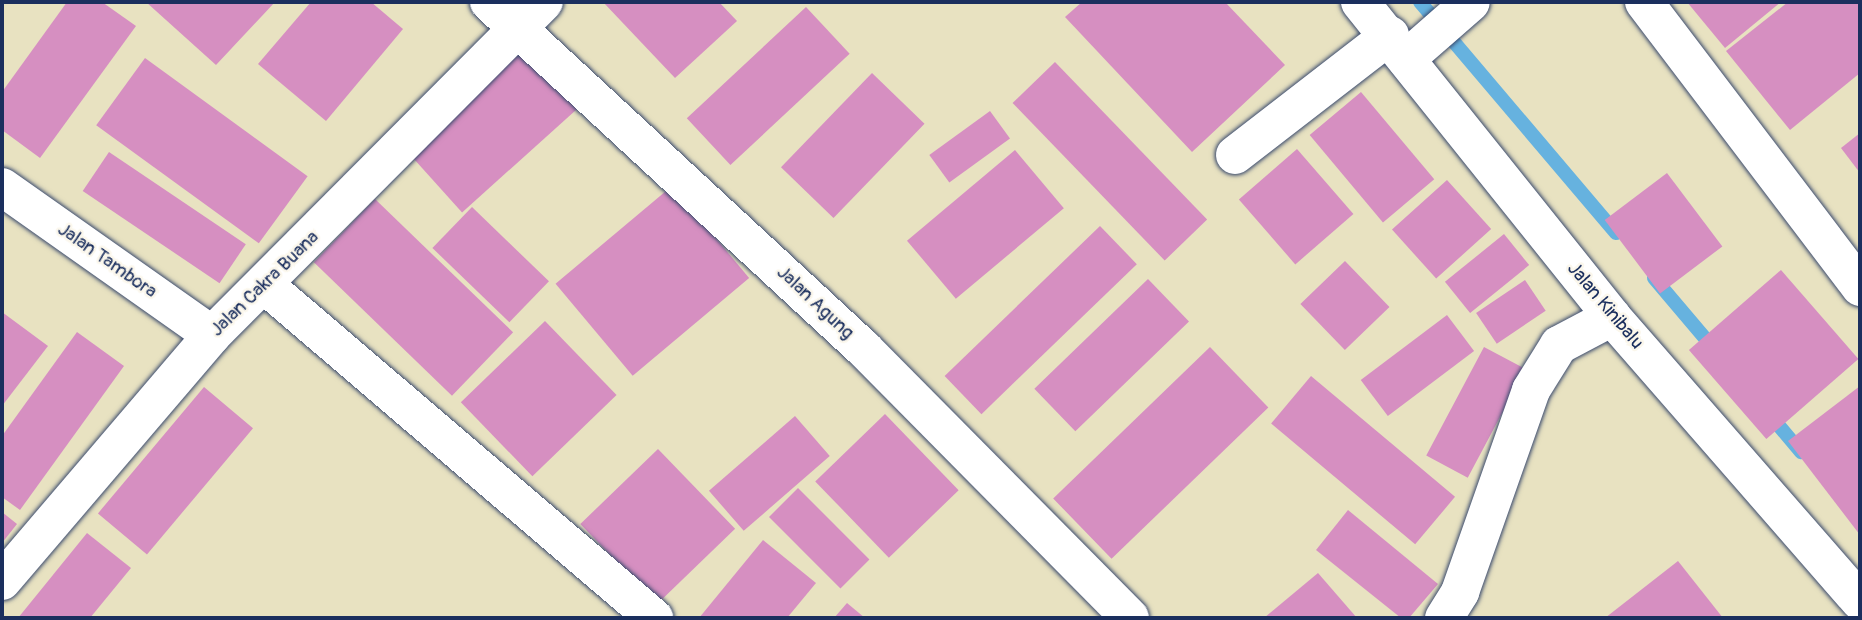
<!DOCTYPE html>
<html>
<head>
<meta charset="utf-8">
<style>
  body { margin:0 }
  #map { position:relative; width:1862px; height:620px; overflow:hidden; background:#e8e2c1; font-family:Pangolin,sans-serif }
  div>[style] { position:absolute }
  .stream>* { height:14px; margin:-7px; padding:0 7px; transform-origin:7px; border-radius:7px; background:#66b2df }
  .building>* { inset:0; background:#d68fc1; transform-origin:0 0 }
  .roads { filter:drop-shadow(0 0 2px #3a4a6d) drop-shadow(0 0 2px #3a4a6d) }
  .minor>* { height:38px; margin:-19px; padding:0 19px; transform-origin:19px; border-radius:19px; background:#fff }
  span { translate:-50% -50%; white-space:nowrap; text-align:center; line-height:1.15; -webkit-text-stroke:5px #fbf7ec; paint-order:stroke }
  .street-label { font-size:19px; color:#1b2f5e }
  .frame { position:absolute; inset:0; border:4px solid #1b2f5e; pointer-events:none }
</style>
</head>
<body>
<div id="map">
  <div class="stream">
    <i style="left:1420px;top:2px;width:303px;rotate:49.7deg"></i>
    <i style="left:1654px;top:278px;width:96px;rotate:49.7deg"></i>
    <i style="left:1769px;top:414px;width:50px;rotate:49.9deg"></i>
  </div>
  <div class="building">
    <i style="clip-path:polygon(67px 2px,102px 2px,136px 26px,40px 158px,2px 130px,2px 92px)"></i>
    <i style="clip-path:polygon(146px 2px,275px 2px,216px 65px)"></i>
    <i style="clip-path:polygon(311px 2px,371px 2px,403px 29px,326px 121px,258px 64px)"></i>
    <i style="clip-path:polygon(603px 2px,719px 2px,737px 21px,675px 78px)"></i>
    <i style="clip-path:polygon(1082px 2px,1225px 2px,1285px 65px,1192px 152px,1065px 17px)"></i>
    <i style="clip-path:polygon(1687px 2px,1781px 2px,1725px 48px)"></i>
    <i style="clip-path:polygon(1788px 2px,1860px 2px,1860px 73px,1790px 130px,1726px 51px)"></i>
    <i style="left:806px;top:7px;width:64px;height:163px;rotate:47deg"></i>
    <i style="left:527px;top:41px;width:84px;height:163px;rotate:48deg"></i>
    <i style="left:145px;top:58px;width:201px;height:83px;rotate:36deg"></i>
    <i style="left:1055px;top:62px;width:219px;height:59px;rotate:46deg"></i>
    <i style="left:872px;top:73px;width:73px;height:131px;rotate:44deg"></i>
    <i style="left:1361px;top:92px;width:114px;height:67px;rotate:50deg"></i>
    <i style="left:990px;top:111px;width:34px;height:75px;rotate:54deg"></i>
    <i style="clip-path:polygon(1860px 133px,1860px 173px,1841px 148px)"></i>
    <i style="left:1297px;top:149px;width:86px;height:77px;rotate:49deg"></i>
    <i style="left:1015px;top:150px;width:76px;height:141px;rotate:50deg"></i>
    <i style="left:109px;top:152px;width:165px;height:47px;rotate:34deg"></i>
    <i style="left:1667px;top:173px;width:92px;height:78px;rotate:53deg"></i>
    <i style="left:1447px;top:180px;width:66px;height:74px;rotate:48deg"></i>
    <i style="left:672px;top:186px;width:120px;height:152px;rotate:50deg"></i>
    <i style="left:375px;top:199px;width:192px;height:88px;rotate:44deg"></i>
    <i style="left:472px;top:207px;width:107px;height:57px;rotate:44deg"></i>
    <i style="left:1100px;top:226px;width:53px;height:216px;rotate:46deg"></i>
    <i style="left:1504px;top:234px;width:40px;height:76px;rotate:51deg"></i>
    <i style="left:1345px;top:261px;width:64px;height:62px;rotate:46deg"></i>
    <i style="left:1781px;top:270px;width:118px;height:122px;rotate:49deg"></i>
    <i style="left:1148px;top:279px;width:59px;height:158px;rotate:46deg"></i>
    <i style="left:1525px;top:280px;width:37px;height:59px;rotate:56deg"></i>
    <i style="clip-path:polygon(2px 312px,48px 346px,2px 406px)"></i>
    <i style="left:1447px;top:315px;width:45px;height:108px;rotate:53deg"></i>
    <i style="left:545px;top:321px;width:103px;height:117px;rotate:46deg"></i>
    <i style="clip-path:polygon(77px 332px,124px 366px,20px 510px,2px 497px,2px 436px)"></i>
    <i style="left:1210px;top:347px;width:84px;height:218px;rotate:46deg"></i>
    <i style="left:1484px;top:347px;width:47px;height:123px;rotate:28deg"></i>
    <i style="left:1311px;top:376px;width:188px;height:62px;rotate:40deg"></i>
    <i style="clip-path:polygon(1860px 386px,1860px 535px,1788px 441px)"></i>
    <i style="left:204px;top:387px;width:64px;height:165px;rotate:40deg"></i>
    <i style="left:885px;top:414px;width:106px;height:97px;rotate:46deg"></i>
    <i style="left:795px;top:416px;width:53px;height:114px;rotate:49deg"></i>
    <i style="left:658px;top:449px;width:111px;height:108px;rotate:46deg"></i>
    <i style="left:798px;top:488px;width:101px;height:41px;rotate:45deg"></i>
    <i style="clip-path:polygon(1348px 510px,1438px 584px,1409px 618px,1401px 618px,1316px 550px)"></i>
    <i style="clip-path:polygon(2px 512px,17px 524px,2px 543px)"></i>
    <i style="clip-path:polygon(87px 533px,131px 568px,90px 618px,18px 618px)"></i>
    <i style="clip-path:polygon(763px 540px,816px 583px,787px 618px,699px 618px)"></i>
    <i style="clip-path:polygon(1678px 561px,1723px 618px,1605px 618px)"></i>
    <i style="clip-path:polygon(1318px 573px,1357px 618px,1264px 618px)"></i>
    <i style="clip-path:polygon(847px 603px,865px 618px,834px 618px)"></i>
  </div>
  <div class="roads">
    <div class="minor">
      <i style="left:489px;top:2px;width:511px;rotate:42.78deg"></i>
      <i style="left:864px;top:349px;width:378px;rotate:45.3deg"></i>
      <i style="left:1360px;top:2px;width:403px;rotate:51.3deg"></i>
      <i style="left:1612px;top:317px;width:377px;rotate:48.9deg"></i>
      <i style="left:1644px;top:2px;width:358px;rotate:52.8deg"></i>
      <i style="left:1406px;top:59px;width:86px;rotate:-41.2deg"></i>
      <i style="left:1235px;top:155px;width:196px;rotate:-37.7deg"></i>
      <i style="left:2px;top:187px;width:257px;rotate:35.2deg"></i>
      <i style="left:266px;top:286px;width:511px;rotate:40.55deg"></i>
      <i style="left:2px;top:581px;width:323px;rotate:-49.5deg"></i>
      <i style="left:212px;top:335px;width:470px;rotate:-45.1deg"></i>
      <i style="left:1444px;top:618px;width:31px;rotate:-58deg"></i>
      <i style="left:1460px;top:592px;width:214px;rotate:-70.6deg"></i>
      <i style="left:1531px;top:390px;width:53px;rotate:-58.1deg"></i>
      <i style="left:1559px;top:345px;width:60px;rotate:-27.8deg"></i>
    </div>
  </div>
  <div class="street-label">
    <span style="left:107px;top:261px;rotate:35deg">Jalan Tambora</span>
    <span style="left:265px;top:284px;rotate:-44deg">Jalan Cakra Buana</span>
    <span style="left:815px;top:303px;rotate:43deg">Jalan Agung</span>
    <span style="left:1605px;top:306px;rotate:50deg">Jalan Kinibalu</span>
  </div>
  <div class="frame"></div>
</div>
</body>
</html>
